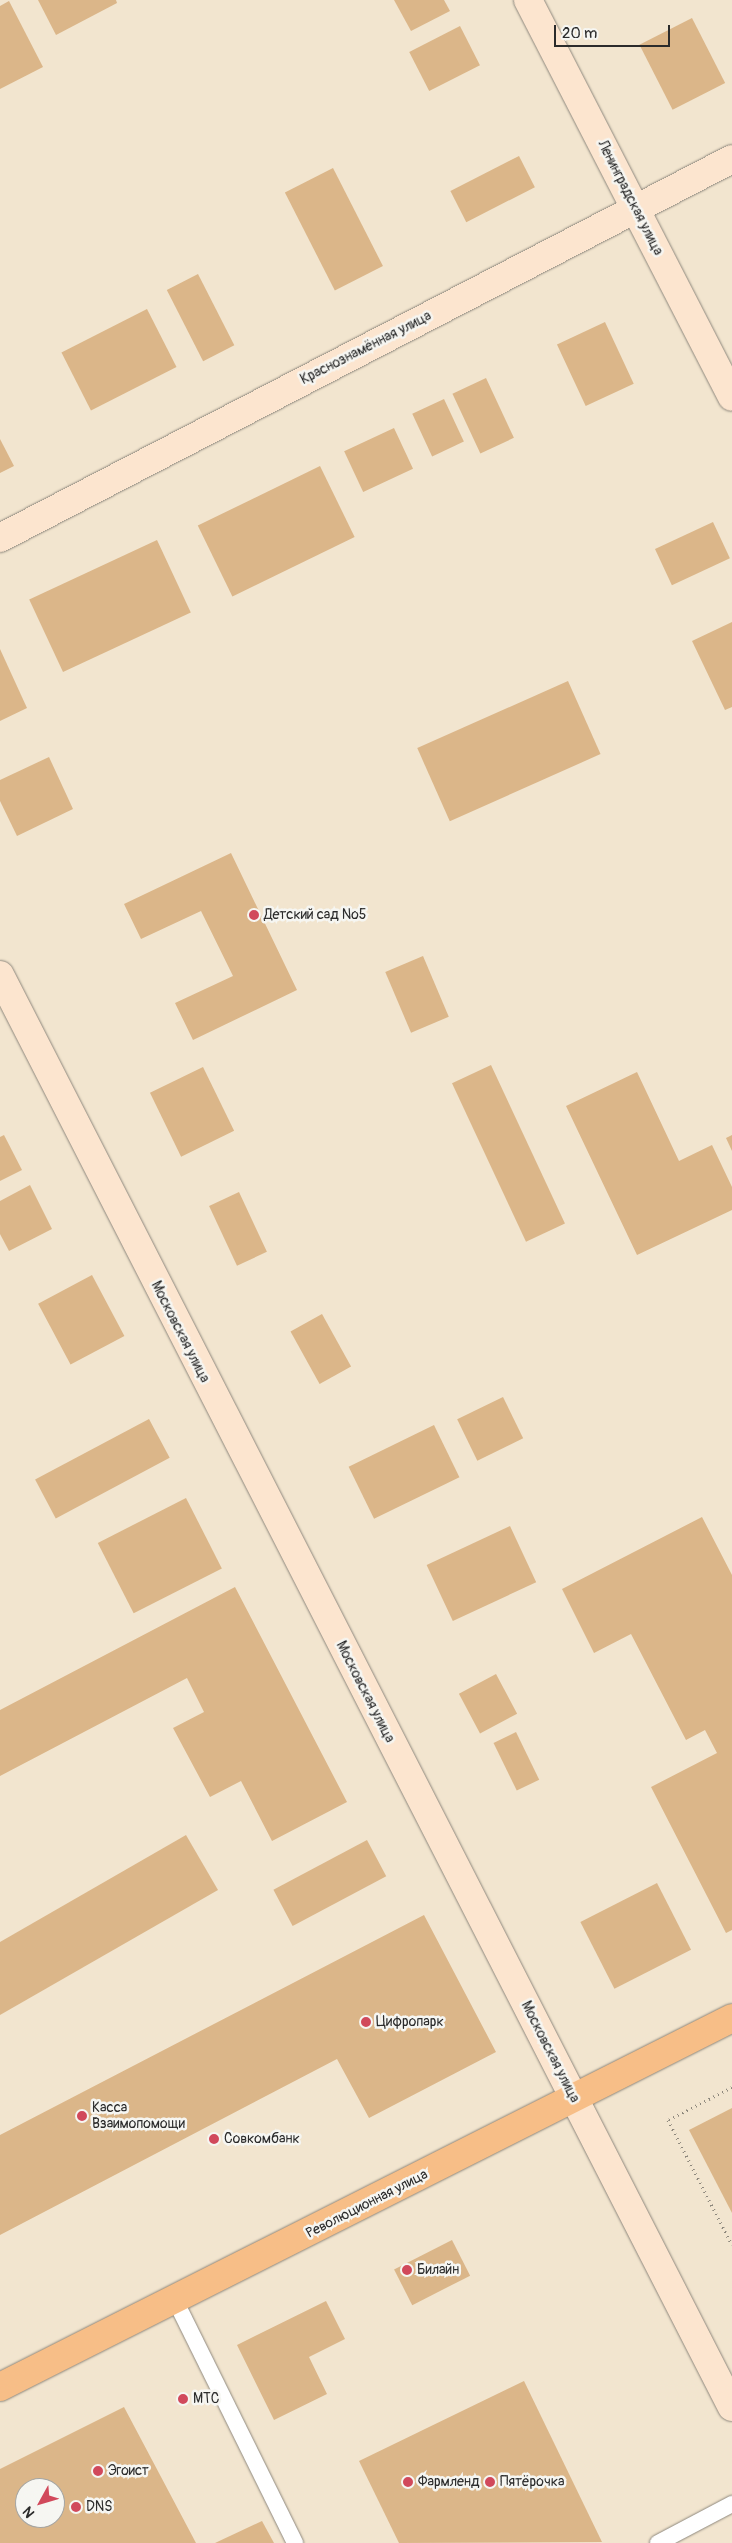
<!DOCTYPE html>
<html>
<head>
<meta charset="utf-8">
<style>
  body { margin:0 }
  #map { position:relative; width:732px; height:2543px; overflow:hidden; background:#f2e5cf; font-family:Pangolin,sans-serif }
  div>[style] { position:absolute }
  .building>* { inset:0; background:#dbb689; transform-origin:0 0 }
  .path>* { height:3px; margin-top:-1.5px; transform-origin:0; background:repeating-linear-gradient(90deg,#8e887d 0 1px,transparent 0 5px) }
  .roads { filter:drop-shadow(0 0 1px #8e887d) drop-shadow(0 0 1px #8e887d) }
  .lane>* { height:16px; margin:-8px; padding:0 8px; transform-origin:8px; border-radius:8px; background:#fff }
  .secondary>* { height:28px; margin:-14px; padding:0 14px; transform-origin:14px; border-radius:14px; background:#fce5cf }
  .primary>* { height:28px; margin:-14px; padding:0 14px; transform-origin:14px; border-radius:14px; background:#f7be87 }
  .dots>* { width:14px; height:14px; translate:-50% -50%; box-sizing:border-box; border:2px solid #f6f6f2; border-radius:50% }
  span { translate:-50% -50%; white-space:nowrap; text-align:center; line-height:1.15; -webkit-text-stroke:5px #f6f6f2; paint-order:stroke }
  .street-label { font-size:14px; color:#2b2b2b }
  .poi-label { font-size:14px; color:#2b2b2b }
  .left { translate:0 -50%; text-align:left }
  .north { position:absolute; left:15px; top:2478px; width:50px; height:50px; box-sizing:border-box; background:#f6f6f2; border:1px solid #a5a5a2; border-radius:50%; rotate:231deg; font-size:14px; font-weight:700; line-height:20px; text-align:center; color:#2b2b2b }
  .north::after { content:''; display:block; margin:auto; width:18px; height:22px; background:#d1495b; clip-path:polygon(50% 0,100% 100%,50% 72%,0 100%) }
  .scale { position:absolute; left:554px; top:25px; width:116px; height:22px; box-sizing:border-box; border:2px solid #2b2b2b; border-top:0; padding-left:6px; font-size:15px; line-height:18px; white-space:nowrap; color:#2b2b2b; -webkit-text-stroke:4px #f6f6f2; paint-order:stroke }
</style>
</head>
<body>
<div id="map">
  <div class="building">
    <i style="clip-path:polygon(38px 0,116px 0,117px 3px,56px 35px)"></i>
    <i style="clip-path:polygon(394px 0,444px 0,450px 11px,411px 31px)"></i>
    <i style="clip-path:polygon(9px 1px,43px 67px,0 89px,0 6px)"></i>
    <i style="left:692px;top:18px;width:73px;height:59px;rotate:63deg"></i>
    <i style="left:460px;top:26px;width:44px;height:57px;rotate:63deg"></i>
    <i style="left:519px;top:156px;width:35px;height:77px;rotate:63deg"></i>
    <i style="left:333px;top:168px;width:110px;height:54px;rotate:63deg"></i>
    <i style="left:198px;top:274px;width:80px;height:35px;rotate:63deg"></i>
    <i style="left:147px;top:309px;width:65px;height:96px;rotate:63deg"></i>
    <i style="left:605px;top:322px;width:68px;height:53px;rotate:65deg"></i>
    <i style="left:486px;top:378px;width:66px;height:37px;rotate:65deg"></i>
    <i style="left:444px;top:399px;width:47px;height:35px;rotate:65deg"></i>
    <i style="left:394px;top:428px;width:45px;height:55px;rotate:65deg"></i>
    <i style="clip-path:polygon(0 439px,14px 466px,0 473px)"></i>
    <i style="left:320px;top:466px;width:79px;height:136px;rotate:64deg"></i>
    <i style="left:713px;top:522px;width:40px;height:64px;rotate:65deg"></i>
    <i style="left:157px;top:540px;width:80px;height:141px;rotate:65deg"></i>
    <i style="clip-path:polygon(732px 622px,732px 707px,725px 710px,692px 641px)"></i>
    <i style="clip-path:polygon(0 649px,27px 708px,0 721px)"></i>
    <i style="left:568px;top:681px;width:80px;height:165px;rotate:66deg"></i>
    <i style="clip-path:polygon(49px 757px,73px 809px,17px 836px,0 801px,0 780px)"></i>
    <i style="clip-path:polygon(231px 853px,297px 990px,193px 1040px,175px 1003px,233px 976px,201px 911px,141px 939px,124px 904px)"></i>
    <i style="left:423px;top:956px;width:66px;height:41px;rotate:67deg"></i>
    <i style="left:491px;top:1065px;width:175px;height:43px;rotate:65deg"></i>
    <i style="left:203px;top:1067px;width:71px;height:59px;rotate:64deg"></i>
    <i style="clip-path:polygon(637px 1072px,679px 1161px,712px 1145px,732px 1187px,732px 1210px,637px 1255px,566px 1106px)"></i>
    <i style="clip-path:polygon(4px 1135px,22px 1170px,0 1181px,0 1137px)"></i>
    <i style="clip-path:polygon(732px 1135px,732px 1151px,726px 1138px)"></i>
    <i style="clip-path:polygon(30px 1185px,52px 1229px,9px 1251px,0 1234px,0 1201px)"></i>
    <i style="left:239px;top:1192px;width:66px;height:33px;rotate:65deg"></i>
    <i style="left:92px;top:1275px;width:69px;height:61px;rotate:62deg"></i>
    <i style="left:322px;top:1314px;width:60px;height:36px;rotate:61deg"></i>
    <i style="left:503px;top:1397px;width:46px;height:51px;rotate:64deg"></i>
    <i style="left:149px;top:1419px;width:44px;height:129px;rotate:62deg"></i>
    <i style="left:434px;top:1425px;width:58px;height:95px;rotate:64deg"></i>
    <i style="left:186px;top:1498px;width:79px;height:99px;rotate:63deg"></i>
    <i style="clip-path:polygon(702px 1517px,732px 1575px,732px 1930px,726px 1933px,651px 1787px,717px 1753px,705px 1730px,686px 1740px,631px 1634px,594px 1653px,562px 1589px)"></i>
    <i style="left:510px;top:1526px;width:62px;height:92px;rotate:65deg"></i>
    <i style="clip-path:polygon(235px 1587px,347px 1802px,272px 1841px,241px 1781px,210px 1797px,173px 1728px,204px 1712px,187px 1678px,0 1776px,0 1710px)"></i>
    <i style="left:496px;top:1674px;width:45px;height:42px;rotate:62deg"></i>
    <i style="left:516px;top:1732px;width:53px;height:25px;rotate:64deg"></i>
    <i style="clip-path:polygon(186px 1835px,218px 1890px,0 2015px,0 1942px)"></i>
    <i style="left:367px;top:1840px;width:41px;height:106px;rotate:62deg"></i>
    <i style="left:657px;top:1883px;width:75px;height:86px;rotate:63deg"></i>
    <i style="clip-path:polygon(424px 1915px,496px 2052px,369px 2118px,337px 2059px,0 2235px,0 2135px)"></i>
    <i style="clip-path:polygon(732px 2108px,732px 2213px,689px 2130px)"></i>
    <i style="left:452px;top:2240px;width:40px;height:65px;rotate:63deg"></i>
    <i style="clip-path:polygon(326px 2301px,345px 2339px,309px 2357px,327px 2394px,274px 2420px,237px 2345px)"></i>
    <i style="clip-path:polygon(524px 2381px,602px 2542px,399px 2543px,359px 2461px)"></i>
    <i style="clip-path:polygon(evenodd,124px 2407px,196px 2543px,0 2543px,0 2469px,124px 2407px,25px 2488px,55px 2488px,55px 2518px,25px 2518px,25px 2488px)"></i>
    <i style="clip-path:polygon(262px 2521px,274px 2543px,215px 2543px)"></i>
  </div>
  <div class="path">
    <i style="left:732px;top:2087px;width:72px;rotate:152.7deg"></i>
    <i style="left:668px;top:2120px;width:140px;rotate:62.9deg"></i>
  </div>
  <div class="roads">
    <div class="lane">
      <i style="left:175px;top:2300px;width:271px;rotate:63.7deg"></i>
      <i style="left:658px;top:2543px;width:84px;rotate:-27.8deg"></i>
    </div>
    <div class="secondary">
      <i style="left:528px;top:0;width:446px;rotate:62.8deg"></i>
      <i style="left:0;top:538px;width:824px;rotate:-27.37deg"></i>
      <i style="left:0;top:975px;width:1608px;rotate:62.93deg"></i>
    </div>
    <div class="primary">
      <i style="left:0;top:2387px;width:820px;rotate:-26.75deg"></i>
    </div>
  </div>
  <div class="dots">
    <i style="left:254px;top:915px;background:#d1495b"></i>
    <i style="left:366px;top:2022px;background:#d1495b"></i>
    <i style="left:82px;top:2116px;background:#d1495b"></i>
    <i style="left:214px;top:2139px;background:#d1495b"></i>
    <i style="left:407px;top:2270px;background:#d1495b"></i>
    <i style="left:183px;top:2399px;background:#d1495b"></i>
    <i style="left:98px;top:2471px;background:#d1495b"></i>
    <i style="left:408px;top:2482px;background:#d1495b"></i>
    <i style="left:490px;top:2482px;background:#d1495b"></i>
    <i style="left:76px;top:2507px;background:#d1495b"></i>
  </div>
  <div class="street-label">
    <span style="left:630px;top:198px;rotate:63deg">Ленинградская улица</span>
    <span style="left:366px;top:348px;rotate:-27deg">Краснознамённая улица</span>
    <span style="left:180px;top:1332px;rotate:63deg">Московская улица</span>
    <span style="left:365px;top:1692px;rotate:63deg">Московская улица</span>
    <span style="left:550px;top:2052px;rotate:63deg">Московская улица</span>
    <span style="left:367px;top:2204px;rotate:-27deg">Революционная улица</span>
  </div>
  <div class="poi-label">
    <span class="left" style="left:264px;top:915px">Детский сад №5</span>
    <span class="left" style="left:376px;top:2022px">Цифропарк</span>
    <span class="left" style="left:92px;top:2116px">Касса<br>Взаимопомощи</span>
    <span class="left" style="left:224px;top:2139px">Совкомбанк</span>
    <span class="left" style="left:417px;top:2270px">Билайн</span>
    <span class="left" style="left:193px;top:2399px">МТС</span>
    <span class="left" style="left:108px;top:2471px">Эгоист</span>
    <span class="left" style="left:418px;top:2482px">Фармленд</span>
    <span class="left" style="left:500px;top:2482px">Пятёрочка</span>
    <span class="left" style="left:86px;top:2507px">DNS</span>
  </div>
  <div class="north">N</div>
  <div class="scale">20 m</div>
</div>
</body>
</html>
